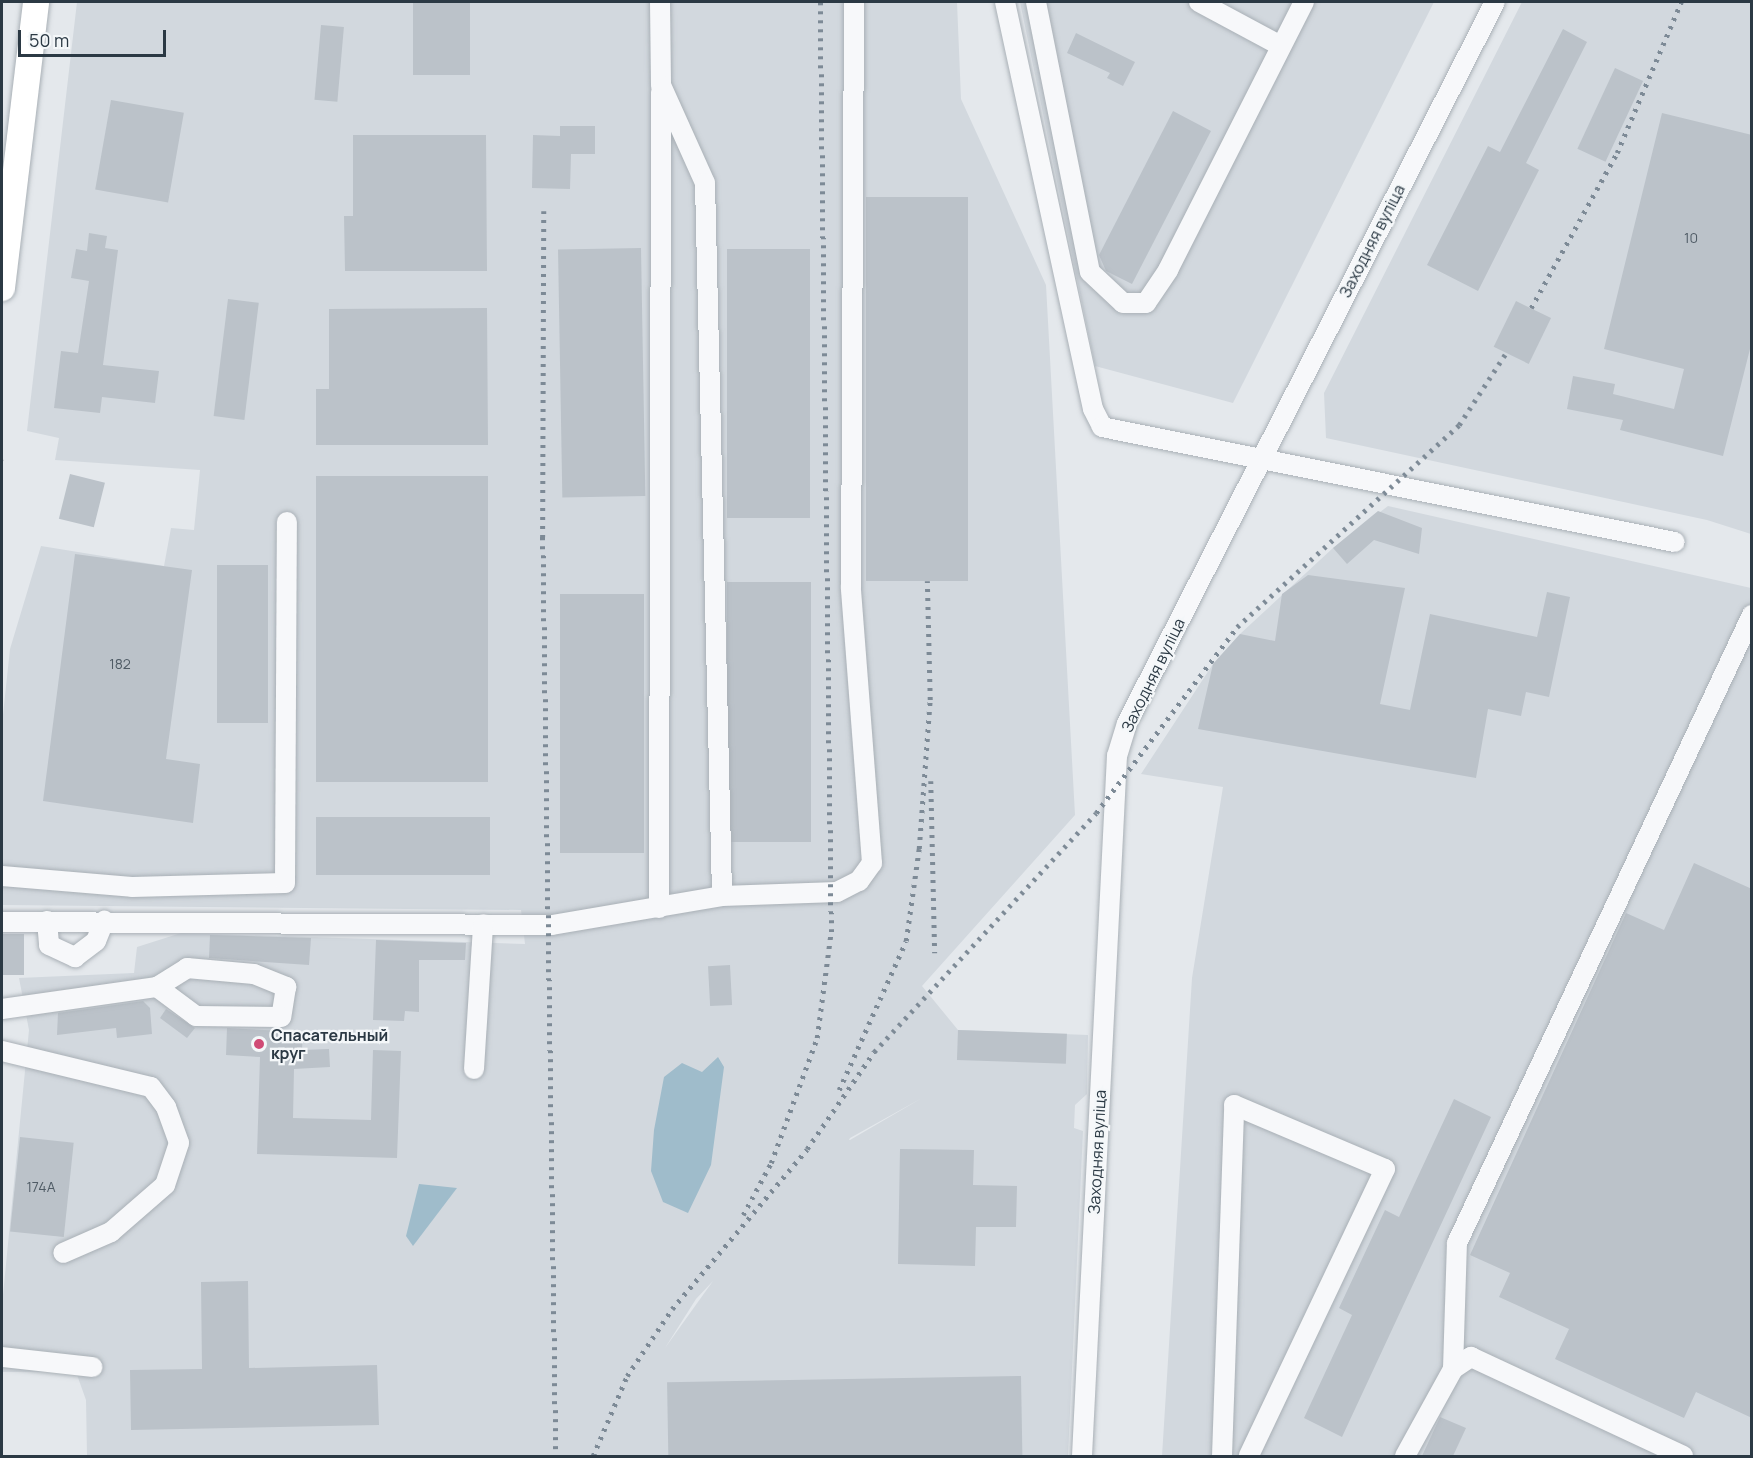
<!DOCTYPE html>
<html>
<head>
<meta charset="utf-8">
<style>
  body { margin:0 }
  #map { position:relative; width:1753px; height:1458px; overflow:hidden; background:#e4e8ec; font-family:Manrope,sans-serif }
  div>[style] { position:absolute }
  .built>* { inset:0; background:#d2d8de }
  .water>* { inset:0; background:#9fbccb }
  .building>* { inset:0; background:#bbc2c9; transform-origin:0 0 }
  .path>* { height:4px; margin-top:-2px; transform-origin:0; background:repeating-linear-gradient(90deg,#c2c6cb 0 4.5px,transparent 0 9px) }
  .roads { filter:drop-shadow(0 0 2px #a9b0b6) drop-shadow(0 0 2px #a9b0b6) }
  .minor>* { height:20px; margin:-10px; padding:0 10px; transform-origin:10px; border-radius:10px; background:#f7f8fa }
  .major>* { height:26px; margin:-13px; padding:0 13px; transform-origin:13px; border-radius:13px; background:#fff }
  .rail>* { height:4.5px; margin-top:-2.25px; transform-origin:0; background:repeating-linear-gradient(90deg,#7d8a96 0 3px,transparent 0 9px) }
  .dots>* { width:16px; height:16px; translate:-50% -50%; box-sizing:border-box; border:3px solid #f4f7f9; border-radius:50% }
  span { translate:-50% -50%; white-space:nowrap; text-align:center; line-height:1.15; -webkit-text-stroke:4.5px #f4f7f9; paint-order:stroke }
  .number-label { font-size:14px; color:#4f5b65 }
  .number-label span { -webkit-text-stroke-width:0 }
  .street-label { font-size:16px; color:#2b3944 }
  .poi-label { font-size:16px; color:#2b3944; font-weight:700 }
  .left { translate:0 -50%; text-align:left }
  .frame { position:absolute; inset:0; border:3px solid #2b3944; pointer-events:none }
  .scale { position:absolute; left:18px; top:30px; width:148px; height:27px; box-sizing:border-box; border:3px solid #2b3944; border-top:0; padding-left:8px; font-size:18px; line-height:21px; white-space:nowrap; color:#2b3944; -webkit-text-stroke:4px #f4f7f9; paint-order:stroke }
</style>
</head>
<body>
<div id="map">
  <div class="built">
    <i style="clip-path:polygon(evenodd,77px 2px,957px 2px,961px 99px,1046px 285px,1075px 815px,922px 986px,958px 1030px,1088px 1035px,1087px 1094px,1075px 1105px,1074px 1128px,1083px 1131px,1068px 1456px,87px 1456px,86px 1400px,76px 1372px,2px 1372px,2px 1305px,29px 1030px,19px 978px,134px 973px,137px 947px,181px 933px,525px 944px,521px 910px,2px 905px,2px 724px,10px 649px,41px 546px,164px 566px,171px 528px,194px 530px,200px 470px,55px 460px,59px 438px,27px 431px,77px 2px,922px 1098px,850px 1140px,849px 1140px,850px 1138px,922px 1098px,77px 2px,713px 1281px,665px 1348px,696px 1299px,713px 1281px)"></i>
    <i style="clip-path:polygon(1020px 2px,1434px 2px,1233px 403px,1095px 366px)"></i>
    <i style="clip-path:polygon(1522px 2px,1751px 2px,1751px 534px,1707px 520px,1326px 438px,1324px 393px)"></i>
    <i style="clip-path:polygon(1388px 506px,1751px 588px,1751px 1456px,1162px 1456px,1192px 978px,1223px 787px,1141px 774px,1213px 664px,1240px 634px,1333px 548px)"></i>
  </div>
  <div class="water">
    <i style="clip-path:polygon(718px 1057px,724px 1067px,711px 1165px,688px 1213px,663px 1202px,651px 1171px,654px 1130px,664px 1077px,682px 1063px,702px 1072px)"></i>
    <i style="clip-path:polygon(419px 1184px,457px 1188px,413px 1246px,406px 1236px)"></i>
  </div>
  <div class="building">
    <i style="left:413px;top:2px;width:57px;height:73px"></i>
    <i style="left:321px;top:25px;width:23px;height:75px;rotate:5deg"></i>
    <i style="clip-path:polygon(1563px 29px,1587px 42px,1526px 163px,1539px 170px,1478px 291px,1427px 265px,1488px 146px,1500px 152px)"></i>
    <i style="clip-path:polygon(1076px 33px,1135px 62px,1123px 86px,1107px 78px,1110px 73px,1067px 53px)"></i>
    <i style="left:1615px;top:68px;width:31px;height:89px;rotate:25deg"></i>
    <i style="left:111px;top:100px;width:74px;height:91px;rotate:10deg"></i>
    <i style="clip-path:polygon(1173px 111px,1211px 131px,1132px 284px,1106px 271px,1099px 255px)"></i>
    <i style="clip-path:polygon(1662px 113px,1752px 135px,1752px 341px,1723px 456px,1620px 430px,1623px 420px,1567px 409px,1573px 376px,1615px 384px,1613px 394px,1674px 409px,1684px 369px,1604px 349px)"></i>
    <i style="clip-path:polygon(560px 126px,595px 126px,595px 154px,571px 154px,570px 189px,532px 188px,533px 135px,560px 136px)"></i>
    <i style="clip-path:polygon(353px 135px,486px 135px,487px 271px,345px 271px,344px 216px,353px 216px)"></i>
    <i style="left:866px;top:197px;width:102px;height:384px"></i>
    <i style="clip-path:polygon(89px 233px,107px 236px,105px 248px,118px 250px,103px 365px,159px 371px,155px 403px,102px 397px,100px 413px,54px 408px,61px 351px,78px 353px,89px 281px,71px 278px,76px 249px,87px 251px)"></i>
    <i style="left:641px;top:248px;width:248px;height:83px;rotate:89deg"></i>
    <i style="left:727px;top:249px;width:83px;height:269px"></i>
    <i style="left:228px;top:299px;width:31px;height:118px;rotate:7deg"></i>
    <i style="left:1516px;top:301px;width:39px;height:51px;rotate:26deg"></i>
    <i style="clip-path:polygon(487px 308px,488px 445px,316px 445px,316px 389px,329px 389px,329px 309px)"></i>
    <i style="left:70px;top:474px;width:36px;height:46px;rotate:14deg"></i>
    <i style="left:316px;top:476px;width:172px;height:306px"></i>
    <i style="clip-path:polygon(1378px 511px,1422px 528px,1419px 554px,1374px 540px,1347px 564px,1333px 548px)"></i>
    <i style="clip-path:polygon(75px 554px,192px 570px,166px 759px,200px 764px,193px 823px,43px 801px)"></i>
    <i style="left:217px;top:565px;width:51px;height:158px"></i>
    <i style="clip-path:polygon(1308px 575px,1405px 588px,1380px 704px,1410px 710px,1430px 614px,1537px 637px,1547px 592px,1570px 597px,1549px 697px,1526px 692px,1521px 716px,1488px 709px,1476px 778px,1198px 729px,1213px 664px,1240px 634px,1275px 641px,1282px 594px)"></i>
    <i style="left:811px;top:582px;width:260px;height:84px;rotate:90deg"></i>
    <i style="left:560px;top:594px;width:84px;height:259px"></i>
    <i style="left:316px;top:817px;width:174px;height:58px"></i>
    <i style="clip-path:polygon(1694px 863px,1752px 889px,1752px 1418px,1696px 1392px,1684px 1418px,1555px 1359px,1569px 1329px,1499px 1297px,1510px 1273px,1470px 1255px,1626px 913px,1664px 930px)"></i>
    <i style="left:2px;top:934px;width:22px;height:41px"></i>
    <i style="clip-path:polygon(210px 935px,311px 938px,309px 965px,209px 958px)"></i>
    <i style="clip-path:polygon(376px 940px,466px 943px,465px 960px,419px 960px,419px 1012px,405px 1011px,404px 1021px,373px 1020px)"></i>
    <i style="left:730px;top:965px;width:40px;height:22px;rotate:87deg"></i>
    <i style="clip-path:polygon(143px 1001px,150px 1008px,152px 1034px,117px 1038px,116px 1028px,57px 1035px,58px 1013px)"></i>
    <i style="clip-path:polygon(166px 1009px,195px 1028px,187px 1038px,160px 1018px)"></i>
    <i style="clip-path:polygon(227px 1028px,303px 1032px,302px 1050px,329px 1049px,330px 1067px,294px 1069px,293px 1118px,371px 1120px,373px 1050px,401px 1051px,397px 1158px,257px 1154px,260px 1057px,226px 1055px)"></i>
    <i style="left:958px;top:1030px;width:109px;height:30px;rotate:2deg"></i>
    <i style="clip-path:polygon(1454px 1099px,1491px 1117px,1342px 1437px,1304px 1418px,1352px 1315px,1339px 1308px,1385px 1210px,1399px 1217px)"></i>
    <i style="left:20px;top:1137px;width:54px;height:95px;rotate:6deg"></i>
    <i style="clip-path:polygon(900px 1149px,974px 1150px,973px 1185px,1017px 1186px,1016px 1227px,976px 1227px,975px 1266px,898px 1264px)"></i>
    <i style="clip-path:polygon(248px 1281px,249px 1368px,377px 1365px,379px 1425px,131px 1430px,130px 1370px,202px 1369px,201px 1282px)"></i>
    <i style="left:1021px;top:1376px;width:80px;height:354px;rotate:89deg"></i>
    <i style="clip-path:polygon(1440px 1417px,1466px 1428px,1453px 1456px,1422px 1456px)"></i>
  </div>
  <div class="path">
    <i style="left:2px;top:461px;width:1px;rotate:45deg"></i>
  </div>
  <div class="roads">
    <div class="minor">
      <i style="left:660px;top:2px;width:83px;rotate:89.3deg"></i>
      <i style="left:661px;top:85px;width:107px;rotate:65.8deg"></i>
      <i style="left:705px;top:183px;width:713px;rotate:88.63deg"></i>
      <i style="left:1005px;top:2px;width:416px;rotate:77.8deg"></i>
      <i style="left:1093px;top:409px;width:20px;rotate:63deg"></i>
      <i style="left:1102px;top:427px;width:584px;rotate:11.35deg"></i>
      <i style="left:1036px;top:2px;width:275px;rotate:78.7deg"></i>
      <i style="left:1090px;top:272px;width:45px;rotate:43.2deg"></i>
      <i style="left:1123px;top:303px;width:23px"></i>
      <i style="left:1146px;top:303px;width:40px;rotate:-56deg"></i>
      <i style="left:1168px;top:270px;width:301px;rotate:-63.1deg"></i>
      <i style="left:1199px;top:2px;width:93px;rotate:28.2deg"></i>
      <i style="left:2px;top:876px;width:130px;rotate:4.8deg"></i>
      <i style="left:132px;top:887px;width:153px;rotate:-1.5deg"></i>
      <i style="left:285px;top:883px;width:361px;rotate:-89.7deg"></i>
      <i style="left:659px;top:908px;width:816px;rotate:-89.86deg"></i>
      <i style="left:47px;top:921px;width:24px;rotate:85deg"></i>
      <i style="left:49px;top:945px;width:29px;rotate:25deg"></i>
      <i style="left:75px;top:957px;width:26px;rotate:-37deg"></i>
      <i style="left:96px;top:941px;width:22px;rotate:-68deg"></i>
      <i style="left:2px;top:922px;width:550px;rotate:0.31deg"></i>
      <i style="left:552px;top:925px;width:172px;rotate:-9.7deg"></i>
      <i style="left:722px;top:896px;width:115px;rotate:-2deg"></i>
      <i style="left:837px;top:892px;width:25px;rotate:-27deg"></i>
      <i style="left:859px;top:881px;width:22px;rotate:-54deg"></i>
      <i style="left:872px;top:863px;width:276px;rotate:-94.4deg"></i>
      <i style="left:851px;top:588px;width:586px;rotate:-89.71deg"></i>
      <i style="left:2px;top:1009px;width:157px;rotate:-8.1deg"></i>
      <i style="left:157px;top:987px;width:36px;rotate:-32deg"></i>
      <i style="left:187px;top:968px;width:67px;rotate:5.1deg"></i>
      <i style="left:254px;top:974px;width:35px;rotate:22deg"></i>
      <i style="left:286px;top:987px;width:30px;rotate:99deg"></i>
      <i style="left:281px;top:1017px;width:85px;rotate:-179.3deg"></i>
      <i style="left:196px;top:1016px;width:49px;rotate:-143.4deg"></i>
      <i style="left:2px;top:1051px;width:153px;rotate:13.6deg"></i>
      <i style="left:151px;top:1087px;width:25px;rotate:53deg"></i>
      <i style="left:166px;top:1107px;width:38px;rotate:70deg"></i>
      <i style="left:179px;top:1143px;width:44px;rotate:108.4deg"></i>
      <i style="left:165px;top:1185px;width:72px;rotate:139deg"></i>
      <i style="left:111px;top:1232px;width:52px;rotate:156.4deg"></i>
      <i style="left:474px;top:1069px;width:145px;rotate:-86.4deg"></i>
      <i style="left:2px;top:1357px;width:91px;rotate:6.3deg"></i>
      <i style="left:1453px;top:1369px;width:126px;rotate:-88.2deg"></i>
      <i style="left:1457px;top:1243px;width:694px;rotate:-64.84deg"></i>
      <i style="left:1082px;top:1456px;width:701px;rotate:-87.14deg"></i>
      <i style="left:1117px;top:756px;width:34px;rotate:-73deg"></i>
      <i style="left:1127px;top:723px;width:809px;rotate:-62.96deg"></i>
      <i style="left:1222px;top:1456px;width:351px;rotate:-88deg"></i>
      <i style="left:1234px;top:1105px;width:164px;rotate:23deg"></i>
      <i style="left:1385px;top:1169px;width:318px;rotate:115.4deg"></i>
      <i style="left:1405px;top:1456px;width:99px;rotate:-61.1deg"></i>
      <i style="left:1453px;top:1369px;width:22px;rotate:-34deg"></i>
      <i style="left:1471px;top:1357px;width:234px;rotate:25deg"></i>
    </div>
    <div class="major">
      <i style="left:2px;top:288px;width:288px;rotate:-83.2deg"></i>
    </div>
  </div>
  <div class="rail">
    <i style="left:544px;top:211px;width:326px;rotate:90.2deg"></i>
    <i style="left:543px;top:537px;width:919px;rotate:89.19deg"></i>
    <i style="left:1531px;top:308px;width:177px;rotate:-61deg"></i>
    <i style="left:1617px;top:153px;width:164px;rotate:-67deg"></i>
    <i style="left:931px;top:781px;width:172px;rotate:88.7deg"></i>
    <i style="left:839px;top:1090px;width:163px;rotate:-65.8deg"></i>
    <i style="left:906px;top:941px;width:93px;rotate:-82deg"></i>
    <i style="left:919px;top:849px;width:149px;rotate:-85.8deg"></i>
    <i style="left:930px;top:700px;width:119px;rotate:-91.4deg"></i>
    <i style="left:743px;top:1215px;width:59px;rotate:-61.7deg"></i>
    <i style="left:771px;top:1163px;width:133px;rotate:-69.8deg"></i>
    <i style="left:817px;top:1038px;width:107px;rotate:-82.5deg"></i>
    <i style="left:831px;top:932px;width:930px;rotate:-90.68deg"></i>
    <i style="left:593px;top:1456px;width:87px;rotate:-67deg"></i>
    <i style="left:627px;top:1376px;width:81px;rotate:-56.1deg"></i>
    <i style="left:672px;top:1309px;width:209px;rotate:-49.8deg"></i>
    <i style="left:807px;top:1149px;width:118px;rotate:-55.4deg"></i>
    <i style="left:874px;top:1052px;width:326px;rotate:-47.1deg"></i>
    <i style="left:1096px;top:813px;width:233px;rotate:-52.8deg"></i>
    <i style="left:1237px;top:627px;width:300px;rotate:-42.3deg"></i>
    <i style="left:1459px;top:425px;width:86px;rotate:-56.9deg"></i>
  </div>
  <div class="dots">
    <i style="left:259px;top:1044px;background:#d04a75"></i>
  </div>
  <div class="number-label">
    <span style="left:1691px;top:238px">10</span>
    <span style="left:120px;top:664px">182</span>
    <span style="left:41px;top:1187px">174А</span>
  </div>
  <div class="street-label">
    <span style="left:1372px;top:241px;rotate:-63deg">Заходняя вуліца</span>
    <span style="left:1153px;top:675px;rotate:-64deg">Заходняя вуліца</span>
    <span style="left:1097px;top:1152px;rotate:-87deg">Заходняя вуліца</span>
  </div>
  <div class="poi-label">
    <span class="left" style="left:271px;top:1044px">Спасательный<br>круг</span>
  </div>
  <div class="frame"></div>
  <div class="scale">50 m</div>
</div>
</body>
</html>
